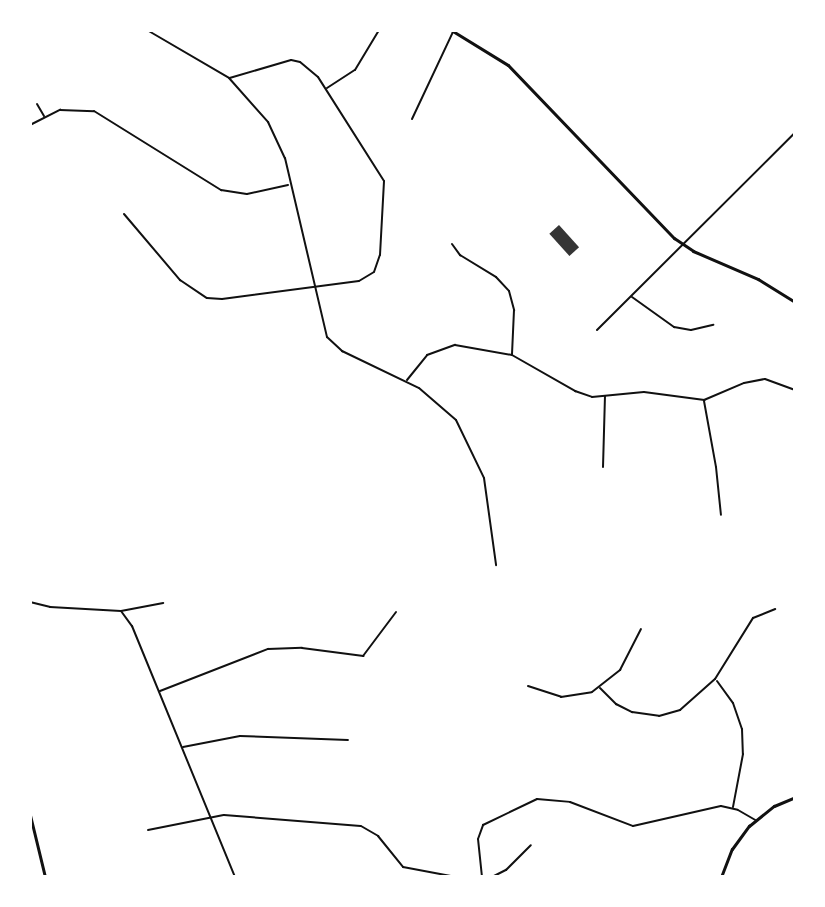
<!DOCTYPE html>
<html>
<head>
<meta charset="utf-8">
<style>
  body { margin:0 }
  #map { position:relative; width:825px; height:907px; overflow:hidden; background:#fff; font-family:"Archivo Narrow",sans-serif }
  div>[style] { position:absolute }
  .building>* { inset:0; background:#353535; transform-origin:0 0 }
  .minor>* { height:2px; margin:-1px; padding:0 1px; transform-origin:1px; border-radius:1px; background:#111 }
  .tertiary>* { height:3px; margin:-1.5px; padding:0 1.5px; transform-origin:1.5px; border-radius:1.5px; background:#111 }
  .secondary>* { height:3px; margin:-1.5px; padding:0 1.5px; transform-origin:1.5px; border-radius:1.5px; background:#111 }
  span { translate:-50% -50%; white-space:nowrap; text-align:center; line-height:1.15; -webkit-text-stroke:6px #fff; paint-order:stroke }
  .frame { position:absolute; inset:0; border:32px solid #fff; pointer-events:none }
</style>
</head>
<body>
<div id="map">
  <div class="building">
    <i style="left:559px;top:225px;width:30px;height:13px;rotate:48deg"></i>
  </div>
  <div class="minor">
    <i style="left:147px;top:30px;width:95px;rotate:30.3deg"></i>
    <i style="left:229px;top:78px;width:59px;rotate:48.4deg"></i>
    <i style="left:268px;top:122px;width:40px;rotate:65deg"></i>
    <i style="left:285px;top:158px;width:184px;rotate:76.8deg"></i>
    <i style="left:327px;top:337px;width:21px;rotate:43deg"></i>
    <i style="left:342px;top:351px;width:85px;rotate:25.7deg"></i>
    <i style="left:419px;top:388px;width:49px;rotate:40.9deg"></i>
    <i style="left:456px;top:420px;width:64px;rotate:64.2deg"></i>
    <i style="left:484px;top:478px;width:88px;rotate:82.1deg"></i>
    <i style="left:327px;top:88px;width:33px;rotate:-33deg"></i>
    <i style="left:355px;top:70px;width:47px;rotate:-59deg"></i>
    <i style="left:37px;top:104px;width:14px;rotate:60deg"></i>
    <i style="left:412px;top:119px;width:96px;rotate:-64.8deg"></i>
    <i style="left:30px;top:125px;width:34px;rotate:-27deg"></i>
    <i style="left:60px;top:110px;width:34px;rotate:2deg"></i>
    <i style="left:94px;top:111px;width:150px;rotate:31.9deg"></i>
    <i style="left:221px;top:190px;width:26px;rotate:9deg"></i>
    <i style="left:247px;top:194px;width:42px;rotate:-12.4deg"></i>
    <i style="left:124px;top:214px;width:87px;rotate:49.7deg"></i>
    <i style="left:180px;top:280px;width:32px;rotate:34deg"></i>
    <i style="left:207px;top:298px;width:15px;rotate:4deg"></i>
    <i style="left:222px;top:299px;width:138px;rotate:-7.5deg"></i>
    <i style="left:359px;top:281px;width:17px;rotate:-31deg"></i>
    <i style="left:374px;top:272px;width:18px;rotate:-71deg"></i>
    <i style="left:380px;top:255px;width:74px;rotate:-86.9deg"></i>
    <i style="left:384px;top:181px;width:123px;rotate:-122.4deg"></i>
    <i style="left:318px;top:77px;width:23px;rotate:-140deg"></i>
    <i style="left:300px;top:62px;width:9px;rotate:-167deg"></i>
    <i style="left:291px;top:60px;width:64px;rotate:163.6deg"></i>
    <i style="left:452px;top:244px;width:14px;rotate:54deg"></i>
    <i style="left:460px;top:255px;width:42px;rotate:31.4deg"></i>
    <i style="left:496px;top:277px;width:19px;rotate:47deg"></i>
    <i style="left:509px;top:291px;width:20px;rotate:75deg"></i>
    <i style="left:514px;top:310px;width:44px;rotate:92.6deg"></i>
    <i style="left:632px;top:297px;width:52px;rotate:35.5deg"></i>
    <i style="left:674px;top:327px;width:17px;rotate:10deg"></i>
    <i style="left:691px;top:330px;width:23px;rotate:-13deg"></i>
    <i style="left:597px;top:330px;width:279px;rotate:-44.9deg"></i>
    <i style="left:407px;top:380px;width:32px;rotate:-51deg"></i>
    <i style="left:427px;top:355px;width:30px;rotate:-20deg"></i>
    <i style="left:455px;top:345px;width:58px;rotate:10deg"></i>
    <i style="left:512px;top:355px;width:73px;rotate:29.7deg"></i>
    <i style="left:575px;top:391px;width:18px;rotate:19deg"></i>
    <i style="left:592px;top:397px;width:52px;rotate:-5.5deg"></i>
    <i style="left:644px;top:392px;width:61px;rotate:7.6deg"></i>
    <i style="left:704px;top:400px;width:43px;rotate:-23deg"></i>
    <i style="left:744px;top:383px;width:21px;rotate:-11deg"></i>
    <i style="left:765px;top:379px;width:32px;rotate:20deg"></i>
    <i style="left:704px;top:401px;width:67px;rotate:79.7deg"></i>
    <i style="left:716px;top:467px;width:48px;rotate:84.1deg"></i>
    <i style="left:603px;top:467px;width:71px;rotate:-88.4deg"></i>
    <i style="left:30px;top:602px;width:21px;rotate:14deg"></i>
    <i style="left:50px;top:607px;width:71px;rotate:3.2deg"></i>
    <i style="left:121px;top:611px;width:43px;rotate:-10.8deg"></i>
    <i style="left:121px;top:611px;width:19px;rotate:54deg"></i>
    <i style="left:132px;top:626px;width:271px;rotate:67.7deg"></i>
    <i style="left:717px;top:681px;width:27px;rotate:54deg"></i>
    <i style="left:733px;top:703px;width:28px;rotate:71deg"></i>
    <i style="left:742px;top:729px;width:25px;rotate:88deg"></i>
    <i style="left:743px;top:754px;width:54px;rotate:100.7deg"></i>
    <i style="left:528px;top:686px;width:35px;rotate:18deg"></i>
    <i style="left:561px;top:697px;width:31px;rotate:-9deg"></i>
    <i style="left:592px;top:692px;width:36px;rotate:-38deg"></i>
    <i style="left:620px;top:670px;width:46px;rotate:-62.9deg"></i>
    <i style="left:600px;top:688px;width:23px;rotate:45deg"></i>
    <i style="left:616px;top:704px;width:18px;rotate:27deg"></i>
    <i style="left:632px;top:712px;width:27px;rotate:8deg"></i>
    <i style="left:659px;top:716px;width:22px;rotate:-16deg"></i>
    <i style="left:680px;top:710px;width:47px;rotate:-41.5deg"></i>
    <i style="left:715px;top:679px;width:72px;rotate:-58.1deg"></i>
    <i style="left:753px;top:618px;width:24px;rotate:-22deg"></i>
    <i style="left:160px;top:691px;width:116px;rotate:-21.3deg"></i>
    <i style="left:268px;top:649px;width:34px;rotate:-2deg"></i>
    <i style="left:302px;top:648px;width:62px;rotate:7.5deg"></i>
    <i style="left:363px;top:656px;width:55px;rotate:-53.1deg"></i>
    <i style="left:183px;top:747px;width:58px;rotate:-10.9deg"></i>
    <i style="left:240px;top:736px;width:108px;rotate:2.1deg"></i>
    <i style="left:148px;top:830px;width:77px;rotate:-11.2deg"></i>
    <i style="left:224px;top:815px;width:137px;rotate:4.6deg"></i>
    <i style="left:361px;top:826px;width:20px;rotate:30deg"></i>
    <i style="left:378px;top:836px;width:40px;rotate:51deg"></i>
    <i style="left:403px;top:867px;width:54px;rotate:10.7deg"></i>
    <i style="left:482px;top:877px;width:38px;rotate:-96deg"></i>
    <i style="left:478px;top:839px;width:15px;rotate:-70deg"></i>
    <i style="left:483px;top:825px;width:60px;rotate:-25.7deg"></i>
    <i style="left:537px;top:799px;width:33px;rotate:5deg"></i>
    <i style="left:570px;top:802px;width:67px;rotate:20.9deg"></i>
    <i style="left:633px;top:826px;width:90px;rotate:-12.8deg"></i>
    <i style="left:721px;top:806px;width:17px;rotate:13deg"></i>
    <i style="left:738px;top:810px;width:20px;rotate:30deg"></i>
    <i style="left:492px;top:877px;width:16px;rotate:-27deg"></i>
    <i style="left:506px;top:870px;width:35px;rotate:-45deg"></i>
  </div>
  <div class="tertiary">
    <i style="left:451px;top:30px;width:67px;rotate:31.6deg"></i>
    <i style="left:508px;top:65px;width:240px;rotate:46.2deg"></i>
    <i style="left:674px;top:238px;width:23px;rotate:34deg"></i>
    <i style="left:693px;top:251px;width:71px;rotate:23.3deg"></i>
    <i style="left:758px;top:279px;width:44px;rotate:31.9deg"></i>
  </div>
  <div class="secondary">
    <i style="left:30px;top:815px;width:64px;rotate:76.4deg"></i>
    <i style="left:721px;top:877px;width:30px;rotate:-69deg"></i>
    <i style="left:732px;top:849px;width:29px;rotate:-54deg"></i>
    <i style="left:749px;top:826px;width:32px;rotate:-39deg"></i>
    <i style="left:774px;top:806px;width:23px;rotate:-23deg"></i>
  </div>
  <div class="frame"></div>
</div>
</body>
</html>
